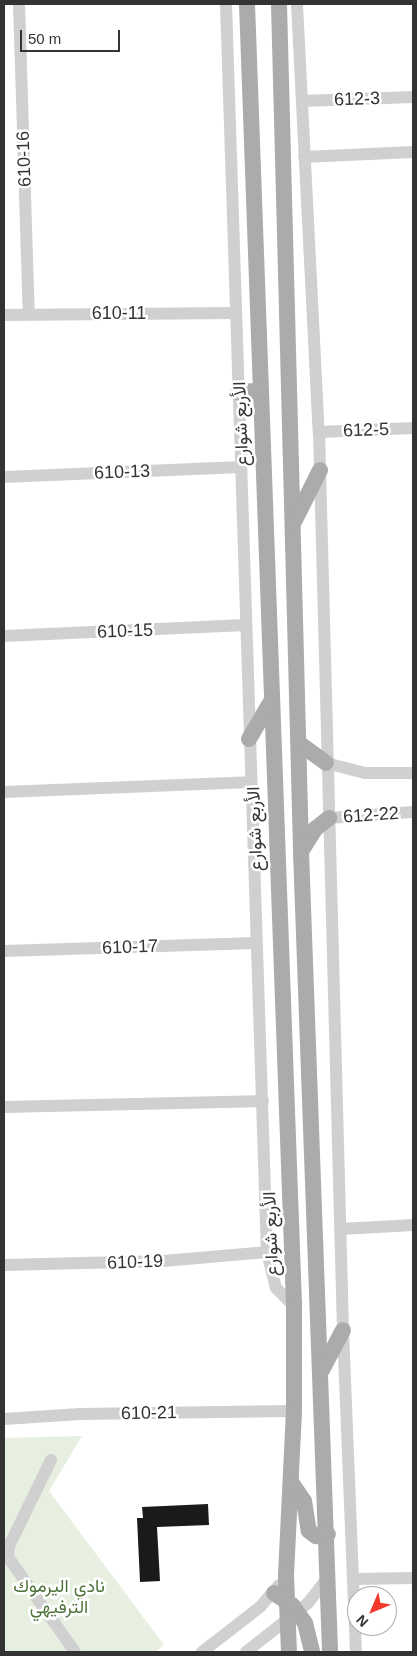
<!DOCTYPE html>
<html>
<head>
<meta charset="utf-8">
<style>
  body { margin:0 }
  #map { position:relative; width:417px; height:1656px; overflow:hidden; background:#fff; font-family:Helvetica,Vazirmatn,sans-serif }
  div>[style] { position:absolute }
  .green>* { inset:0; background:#e7f0e0 }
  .building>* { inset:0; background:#1a1a1a }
  .minor>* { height:12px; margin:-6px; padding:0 6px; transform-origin:6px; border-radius:6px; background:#d0d0d0 }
  .major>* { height:16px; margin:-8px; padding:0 8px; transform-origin:8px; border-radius:8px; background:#ababab }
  span { translate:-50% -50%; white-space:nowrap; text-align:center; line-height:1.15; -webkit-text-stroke:5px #fff; paint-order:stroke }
  .street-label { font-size:18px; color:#333 }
  .park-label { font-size:18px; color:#4e733b }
  .frame { position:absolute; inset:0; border:5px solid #333; pointer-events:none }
  .north { position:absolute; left:347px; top:1586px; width:50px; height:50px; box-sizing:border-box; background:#fff; border:1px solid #adadad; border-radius:50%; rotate:225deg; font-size:14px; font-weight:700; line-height:20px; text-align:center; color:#333 }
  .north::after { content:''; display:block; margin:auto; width:18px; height:22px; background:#f3372b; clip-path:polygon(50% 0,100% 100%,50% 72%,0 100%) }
  .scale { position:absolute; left:20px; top:30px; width:100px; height:22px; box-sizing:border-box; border:2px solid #333; border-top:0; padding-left:6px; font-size:15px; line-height:18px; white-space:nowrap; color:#333; -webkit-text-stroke:4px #fff; paint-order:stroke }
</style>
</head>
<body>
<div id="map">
  <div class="green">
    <i style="clip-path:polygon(82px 1436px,49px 1491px,164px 1645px,155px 1652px,4px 1652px,4px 1438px)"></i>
  </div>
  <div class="building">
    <i style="clip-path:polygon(208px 1504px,209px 1525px,157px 1527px,160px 1581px,140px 1582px,137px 1518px,143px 1518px,142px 1507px)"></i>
  </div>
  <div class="minor">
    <i style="left:19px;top:4px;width:310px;rotate:88.2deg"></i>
    <i style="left:226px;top:4px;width:1249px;rotate:88.12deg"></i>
    <i style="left:267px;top:1252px;width:37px;rotate:76deg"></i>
    <i style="left:276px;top:1288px;width:25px;rotate:45deg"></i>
    <i style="left:297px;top:4px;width:429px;rotate:87.1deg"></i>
    <i style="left:319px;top:432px;width:898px;rotate:88.47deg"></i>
    <i style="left:343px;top:1330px;width:322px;rotate:87.7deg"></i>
    <i style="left:302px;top:101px;width:111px;rotate:-2.1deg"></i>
    <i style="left:304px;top:157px;width:109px;rotate:-2.6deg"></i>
    <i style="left:4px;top:315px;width:230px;rotate:-0.5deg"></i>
    <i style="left:319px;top:432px;width:94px;rotate:-2.4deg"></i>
    <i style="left:4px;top:477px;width:237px;rotate:-2.4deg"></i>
    <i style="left:4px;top:636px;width:242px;rotate:-2.6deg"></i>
    <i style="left:326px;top:763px;width:40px;rotate:14.4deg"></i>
    <i style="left:365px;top:773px;width:48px"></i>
    <i style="left:4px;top:792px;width:246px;rotate:-2.3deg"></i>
    <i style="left:329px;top:818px;width:84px;rotate:-4.1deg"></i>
    <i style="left:4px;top:951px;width:252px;rotate:-1.8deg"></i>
    <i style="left:4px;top:1107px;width:259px;rotate:-1.3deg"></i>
    <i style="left:341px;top:1229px;width:72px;rotate:-3.2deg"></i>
    <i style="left:4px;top:1265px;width:159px;rotate:-1.4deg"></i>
    <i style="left:163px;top:1261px;width:104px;rotate:-4.9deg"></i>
    <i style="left:4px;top:1419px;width:76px;rotate:-3.8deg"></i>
    <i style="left:80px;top:1414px;width:214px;rotate:-0.8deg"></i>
    <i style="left:51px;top:1460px;width:96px;rotate:116deg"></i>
    <i style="left:9px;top:1546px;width:11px;rotate:95deg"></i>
    <i style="left:8px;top:1557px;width:116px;rotate:54.8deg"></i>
    <i style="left:353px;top:1579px;width:60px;rotate:-1deg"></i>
    <i style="left:202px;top:1652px;width:73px;rotate:-37.8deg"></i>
    <i style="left:260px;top:1607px;width:29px;rotate:-49deg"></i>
    <i style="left:246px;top:1652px;width:79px;rotate:-38.3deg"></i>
    <i style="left:308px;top:1603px;width:33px;rotate:-52deg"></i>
  </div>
  <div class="major">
    <i style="left:247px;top:4px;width:1303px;rotate:87.93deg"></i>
    <i style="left:294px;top:1306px;width:105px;rotate:90deg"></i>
    <i style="left:294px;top:1411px;width:164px;rotate:92.8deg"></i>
    <i style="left:286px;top:1575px;width:77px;rotate:87.8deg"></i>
    <i style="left:279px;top:4px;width:848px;rotate:88.51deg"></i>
    <i style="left:301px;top:852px;width:801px;rotate:87.92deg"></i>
    <i style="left:238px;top:392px;width:21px;rotate:-3deg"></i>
    <i style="left:294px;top:522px;width:58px;rotate:-63.4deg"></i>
    <i style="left:249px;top:739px;width:42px;rotate:-59.7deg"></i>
    <i style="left:300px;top:744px;width:32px;rotate:36deg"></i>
    <i style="left:302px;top:850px;width:25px;rotate:-58deg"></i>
    <i style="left:315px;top:829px;width:18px;rotate:-38deg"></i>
    <i style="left:322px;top:1370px;width:45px;rotate:-62.3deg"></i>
    <i style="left:291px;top:1482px;width:23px;rotate:56deg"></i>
    <i style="left:304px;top:1501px;width:30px;rotate:81deg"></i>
    <i style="left:309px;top:1531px;width:9px;rotate:36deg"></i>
    <i style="left:316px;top:1536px;width:12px;rotate:-9deg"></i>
    <i style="left:274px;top:1593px;width:23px;rotate:34deg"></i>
    <i style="left:293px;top:1606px;width:21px;rotate:55deg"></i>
    <i style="left:305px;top:1623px;width:30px;rotate:76deg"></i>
  </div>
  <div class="street-label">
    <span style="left:357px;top:99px;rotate:-2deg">612-3</span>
    <span style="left:24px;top:159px;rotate:-92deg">610-16</span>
    <span style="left:119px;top:313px">610-11</span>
    <span style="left:241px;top:424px;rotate:-92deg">الأربع شوارع</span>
    <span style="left:366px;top:430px;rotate:-2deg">612-5</span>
    <span style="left:122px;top:472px;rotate:-2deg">610-13</span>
    <span style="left:125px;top:631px;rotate:-2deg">610-15</span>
    <span style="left:371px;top:815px;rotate:-4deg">612-22</span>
    <span style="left:255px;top:829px;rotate:-92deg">الأربع شوارع</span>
    <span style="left:130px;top:947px;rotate:-2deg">610-17</span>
    <span style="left:271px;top:1234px;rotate:-92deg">الأربع شوارع</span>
    <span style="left:135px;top:1262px;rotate:-2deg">610-19</span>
    <span style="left:149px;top:1413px;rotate:-1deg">610-21</span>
  </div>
  <div class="park-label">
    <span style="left:59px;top:1597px">نادي اليرموك<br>الترفيهي</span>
  </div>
  <div class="frame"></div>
  <div class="north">N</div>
  <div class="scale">50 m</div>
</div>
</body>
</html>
